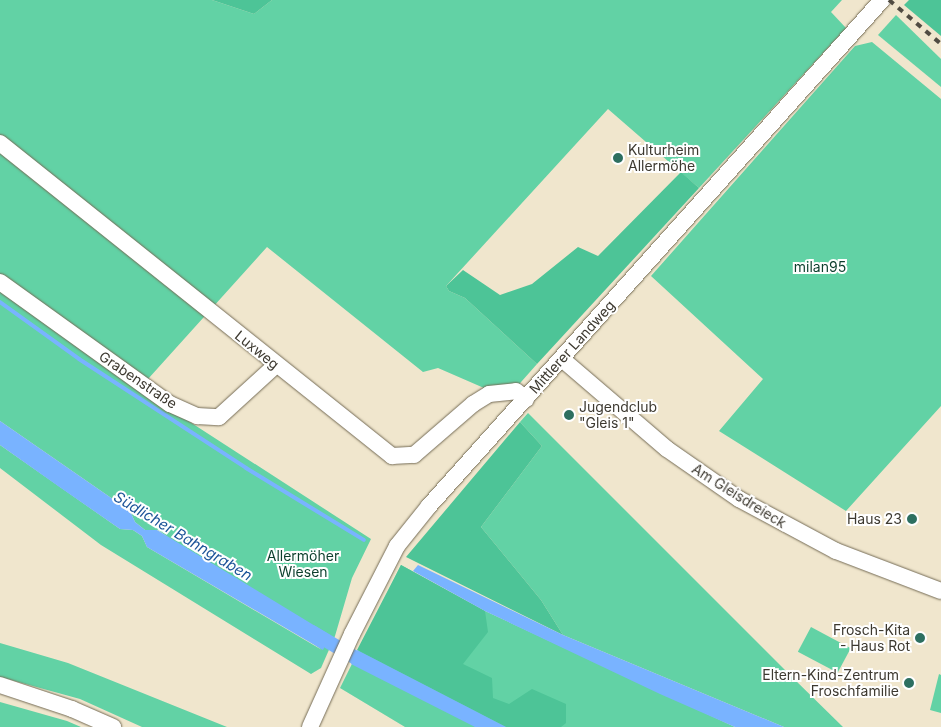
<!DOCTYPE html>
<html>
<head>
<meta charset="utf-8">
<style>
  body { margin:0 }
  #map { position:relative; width:941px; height:727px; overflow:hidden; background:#f0e6cd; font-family:Inter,sans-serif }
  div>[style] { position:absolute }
  .green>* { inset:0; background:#62d2a5; transform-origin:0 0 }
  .forest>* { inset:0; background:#4dc497 }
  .water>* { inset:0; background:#79b3ff }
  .stream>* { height:4px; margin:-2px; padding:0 2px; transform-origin:2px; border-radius:2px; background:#79b3ff }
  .canal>* { height:14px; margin:-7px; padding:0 7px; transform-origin:7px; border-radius:7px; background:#79b3ff }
  .roads { filter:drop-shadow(0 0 1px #756c56) drop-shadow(0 0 1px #756c56) }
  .minor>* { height:16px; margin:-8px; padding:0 8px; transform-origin:8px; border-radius:8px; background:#fff }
  .rail>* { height:4px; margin-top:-2px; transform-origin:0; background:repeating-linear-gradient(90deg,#504b41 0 6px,transparent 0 12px) }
  .dots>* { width:14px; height:14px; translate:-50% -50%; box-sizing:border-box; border:2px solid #fff; border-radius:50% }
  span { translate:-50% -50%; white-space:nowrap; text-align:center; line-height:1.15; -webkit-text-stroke:4px #fff; paint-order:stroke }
  .poi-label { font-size:14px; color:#3d3930 }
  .left { translate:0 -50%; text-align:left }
  .right { translate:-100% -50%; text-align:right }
  .park-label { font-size:14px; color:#0c3f2d }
  .street-label { font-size:14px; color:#3d3930 }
  .water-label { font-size:15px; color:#1c5498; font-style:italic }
</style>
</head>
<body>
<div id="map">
  <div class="green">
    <i style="clip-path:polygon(0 0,212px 0,254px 14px,272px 0,842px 0,831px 12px,846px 28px,699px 188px,608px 109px,446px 286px,449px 291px,465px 298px,537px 364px,507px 398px,438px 368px,423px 372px,267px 247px,139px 389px,371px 539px,352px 578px,335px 636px,321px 668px,311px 674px,101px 545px,0 468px,0 445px,120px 529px,133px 530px,142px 536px,147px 547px,322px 650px,158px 530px,145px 530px,135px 522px,130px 511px,0 421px)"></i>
    <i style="clip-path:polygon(896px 15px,941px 59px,941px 87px,878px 35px)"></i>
    <i style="clip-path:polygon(872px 42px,941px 99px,941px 406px,846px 511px,719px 431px,763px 379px,651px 276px,855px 46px)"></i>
    <i style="clip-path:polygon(528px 413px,792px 677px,843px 727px,784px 727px,563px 635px,541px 600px,481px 527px,542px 446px,520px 422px)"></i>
    <i style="clip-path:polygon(401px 565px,485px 611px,735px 727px,405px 727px,340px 688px)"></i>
    <i style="left:811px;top:627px;width:45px;height:28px;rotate:28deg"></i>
    <i style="clip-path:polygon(0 643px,68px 663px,227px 727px,142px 727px,80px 699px,0 677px)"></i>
    <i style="clip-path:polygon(939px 674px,941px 675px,941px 713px,930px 710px)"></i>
    <i style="clip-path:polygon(0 702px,67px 721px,81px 727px,0 727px)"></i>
  </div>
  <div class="forest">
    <i style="clip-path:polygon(212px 0,272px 0,254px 14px)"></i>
    <i style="clip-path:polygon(909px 0,941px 0,941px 36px,904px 5px)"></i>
    <i style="clip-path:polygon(681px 172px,699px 188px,537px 364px,465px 298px,449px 291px,446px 286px,463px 270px,500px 295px,532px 284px,578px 247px,598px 256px)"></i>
    <i style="clip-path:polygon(520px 422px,542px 446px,481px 527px,541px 600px,563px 635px,406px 557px)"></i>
    <i style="clip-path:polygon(401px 565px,485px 611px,488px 632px,463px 664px,492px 678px,493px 698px,509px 704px,532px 689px,566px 704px,566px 723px,561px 727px,506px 727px,357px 650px)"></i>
  </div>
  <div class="water">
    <i style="clip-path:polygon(0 421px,130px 511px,135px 522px,145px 530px,157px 530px,330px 635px,323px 650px,147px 547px,142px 536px,133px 530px,120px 529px,58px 486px,0 445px)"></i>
    <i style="clip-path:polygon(418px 565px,563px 635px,784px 727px,735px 727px,660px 694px,485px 611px,413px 571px)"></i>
    <i style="clip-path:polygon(357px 650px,506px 727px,475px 727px,351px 664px)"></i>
  </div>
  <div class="stream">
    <i style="left:0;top:302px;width:97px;rotate:35.8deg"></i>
    <i style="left:79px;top:359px;width:199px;rotate:33.1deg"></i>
    <i style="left:246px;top:468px;width:138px;rotate:31.4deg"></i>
  </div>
  <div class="canal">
    <i style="left:312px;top:632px;width:49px;rotate:30.8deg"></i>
  </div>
  <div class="roads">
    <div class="minor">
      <i style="left:0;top:143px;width:502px;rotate:38.61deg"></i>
      <i style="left:392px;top:456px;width:22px;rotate:-3deg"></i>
      <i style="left:414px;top:455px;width:78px;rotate:-40.8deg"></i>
      <i style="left:473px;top:404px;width:19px;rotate:-32deg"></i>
      <i style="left:489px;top:394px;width:27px;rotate:-6deg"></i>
      <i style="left:516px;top:391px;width:13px;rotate:39deg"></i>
      <i style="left:0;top:282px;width:209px;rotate:35.7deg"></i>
      <i style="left:170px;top:404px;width:30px;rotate:24deg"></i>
      <i style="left:197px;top:416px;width:22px;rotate:3deg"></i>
      <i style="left:219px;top:417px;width:77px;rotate:-42.4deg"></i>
      <i style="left:562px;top:359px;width:138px;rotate:40.6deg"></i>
      <i style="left:667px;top:449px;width:88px;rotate:34.8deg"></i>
      <i style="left:739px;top:499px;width:110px;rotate:28.2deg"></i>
      <i style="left:836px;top:551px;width:112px;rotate:20.9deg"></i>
      <i style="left:0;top:685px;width:76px;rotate:18.4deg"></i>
      <i style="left:72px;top:709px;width:45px;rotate:23.7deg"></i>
      <i style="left:310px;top:727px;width:102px;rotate:-65.7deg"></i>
      <i style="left:352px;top:634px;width:99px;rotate:-62.9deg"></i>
      <i style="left:397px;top:546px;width:51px;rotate:-51.3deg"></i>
      <i style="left:429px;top:506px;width:679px;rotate:-48.16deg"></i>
    </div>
  </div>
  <div class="rail">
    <i style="left:889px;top:0;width:68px;rotate:40.2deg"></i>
  </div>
  <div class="dots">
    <i style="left:618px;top:158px;background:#2d6f60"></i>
    <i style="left:569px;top:415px;background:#2d6f60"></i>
    <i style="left:912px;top:519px;background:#2d6f60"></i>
    <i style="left:920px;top:638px;background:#2d6f60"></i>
    <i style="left:909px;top:683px;background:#2d6f60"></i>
  </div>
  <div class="poi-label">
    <span class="left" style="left:628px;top:158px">Kulturheim<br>Allermöhe</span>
    <span class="left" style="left:579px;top:415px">Jugendclub<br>"Gleis 1"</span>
    <span class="right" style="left:902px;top:519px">Haus 23</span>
    <span class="right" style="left:910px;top:638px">Frosch-Kita<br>- Haus Rot</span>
    <span class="right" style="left:899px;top:683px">Eltern-Kind-Zentrum<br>Froschfamilie</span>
  </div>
  <div class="park-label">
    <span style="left:820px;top:267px">milan95</span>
    <span style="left:303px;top:564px">Allermöher<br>Wiesen</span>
  </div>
  <div class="street-label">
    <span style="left:572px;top:347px;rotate:-48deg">Mittlerer Landweg</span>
    <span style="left:257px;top:350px;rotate:39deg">Luxweg</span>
    <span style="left:138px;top:380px;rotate:34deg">Grabenstraße</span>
    <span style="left:739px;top:496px;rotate:32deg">Am Gleisdreieck</span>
  </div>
  <div class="water-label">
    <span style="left:183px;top:536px;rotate:31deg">Südlicher Bahngraben</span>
  </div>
</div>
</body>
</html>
